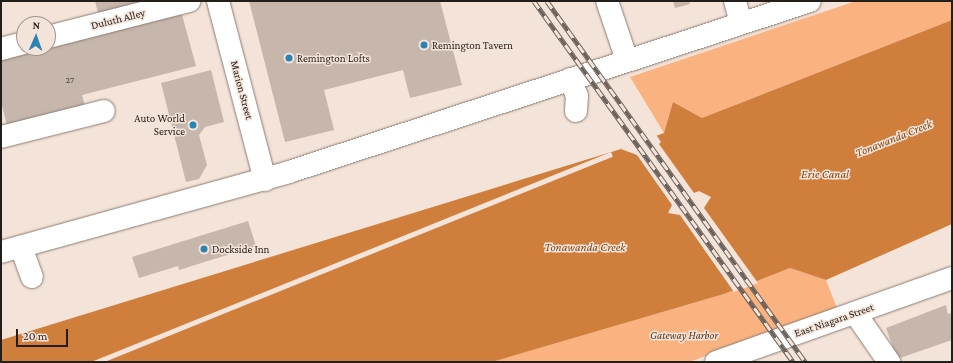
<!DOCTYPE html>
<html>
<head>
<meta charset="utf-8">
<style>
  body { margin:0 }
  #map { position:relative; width:953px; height:363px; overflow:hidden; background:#f4e3d8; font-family:"Crimson Pro",serif }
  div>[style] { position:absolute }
  .green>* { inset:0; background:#fab380 }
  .water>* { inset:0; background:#d07e3c }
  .pier>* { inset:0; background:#f4e3d8; transform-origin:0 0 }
  .building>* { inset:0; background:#c6b6ab }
  .roads { filter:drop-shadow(0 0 1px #8b7c72) drop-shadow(0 0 1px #8b7c72) }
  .minor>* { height:22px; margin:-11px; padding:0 11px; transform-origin:11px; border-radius:11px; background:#fff }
  .rail>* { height:4.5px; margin-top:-2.25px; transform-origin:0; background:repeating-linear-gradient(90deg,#f4e3d8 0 9px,#6b615b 0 18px); box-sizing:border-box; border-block:1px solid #6b615b }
  .dots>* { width:11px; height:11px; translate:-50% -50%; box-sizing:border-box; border:2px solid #f4e3d8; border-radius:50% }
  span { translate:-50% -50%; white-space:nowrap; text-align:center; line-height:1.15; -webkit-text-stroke:3px #f4e3d8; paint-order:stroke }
  .number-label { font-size:9px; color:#4c443e }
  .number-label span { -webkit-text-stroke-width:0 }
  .street-label { font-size:11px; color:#241e1a }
  .poi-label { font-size:11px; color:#241e1a }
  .left { translate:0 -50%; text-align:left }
  .right { translate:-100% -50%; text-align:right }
  .park-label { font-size:11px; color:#5c391e; font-style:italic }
  .water-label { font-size:12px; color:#7f4819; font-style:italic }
  .frame { position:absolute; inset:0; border:2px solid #241e1a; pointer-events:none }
  .north { position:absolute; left:16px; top:16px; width:40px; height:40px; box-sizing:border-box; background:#f4e3d8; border:1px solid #a1948c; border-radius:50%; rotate:2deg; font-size:11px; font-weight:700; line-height:16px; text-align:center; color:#241e1a }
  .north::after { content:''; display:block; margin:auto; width:14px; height:18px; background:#2b83b1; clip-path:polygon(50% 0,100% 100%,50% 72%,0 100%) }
  .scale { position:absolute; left:16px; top:329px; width:52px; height:18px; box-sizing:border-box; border:2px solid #241e1a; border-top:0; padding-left:5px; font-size:12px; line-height:14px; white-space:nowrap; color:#241e1a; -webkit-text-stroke:3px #f4e3d8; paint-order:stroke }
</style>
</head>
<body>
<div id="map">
  <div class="green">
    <i style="clip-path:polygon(856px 1px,952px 1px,952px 20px,702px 118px,673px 102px,664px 133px,630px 77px)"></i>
    <i style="clip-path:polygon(790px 268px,826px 280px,837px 308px,689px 362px,492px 362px,724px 294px)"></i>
  </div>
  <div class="water">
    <i style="clip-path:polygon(952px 20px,952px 224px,826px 280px,790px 268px,724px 294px,492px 362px,1px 362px,1px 340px,621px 149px,664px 133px,673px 102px,702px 118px)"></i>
  </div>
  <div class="pier">
    <i style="clip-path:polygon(653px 135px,657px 136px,661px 142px,659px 144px,694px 193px,699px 191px,711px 197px,704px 208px,758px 283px,734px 292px,680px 215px,668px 213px,672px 205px,637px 155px,621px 149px)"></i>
    <i style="left:611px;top:152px;width:5px;height:638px;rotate:68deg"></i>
  </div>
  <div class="building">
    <i style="clip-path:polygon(95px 1px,162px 1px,99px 17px)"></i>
    <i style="clip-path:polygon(249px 1px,440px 1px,462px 85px,410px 98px,403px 70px,324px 90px,334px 130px,285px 142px)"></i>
    <i style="clip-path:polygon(673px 1px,689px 1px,690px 4px,675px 8px)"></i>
    <i style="clip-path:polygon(181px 11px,196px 66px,82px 95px,85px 106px,7px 125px,1px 102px,1px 57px,35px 48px,48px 48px,48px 45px)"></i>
    <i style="clip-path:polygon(211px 70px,224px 122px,205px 127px,199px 135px,207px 165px,199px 179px,186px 182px,161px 83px)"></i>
    <i style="clip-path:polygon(248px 221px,256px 246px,179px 270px,178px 266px,139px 278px,132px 257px)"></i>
    <i style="clip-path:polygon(946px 305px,948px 314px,952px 313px,952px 340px,897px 359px,886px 328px)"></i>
  </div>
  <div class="roads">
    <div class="minor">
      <i style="left:218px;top:1px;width:185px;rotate:75.3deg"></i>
      <i style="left:607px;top:1px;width:62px;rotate:71.3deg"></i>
      <i style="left:735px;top:1px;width:23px;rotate:75deg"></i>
      <i style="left:48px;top:37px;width:146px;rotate:-14.3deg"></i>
      <i style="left:1px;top:49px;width:24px;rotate:-15deg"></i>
      <i style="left:570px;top:79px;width:18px;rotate:68deg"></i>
      <i style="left:577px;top:96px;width:15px;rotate:94deg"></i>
      <i style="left:1px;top:137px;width:106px;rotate:-14.2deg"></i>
      <i style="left:21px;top:247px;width:32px;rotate:70deg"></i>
      <i style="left:1px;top:252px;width:299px;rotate:-15.5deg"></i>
      <i style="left:289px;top:172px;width:548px;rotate:-18.17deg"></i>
      <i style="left:855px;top:313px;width:60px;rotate:55.2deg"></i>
      <i style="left:716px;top:362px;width:251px;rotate:-19.6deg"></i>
    </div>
  </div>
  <div class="rail">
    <i style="left:534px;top:1px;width:444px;rotate:54.3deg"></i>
    <i style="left:547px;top:1px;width:444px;rotate:54.4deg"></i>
  </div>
  <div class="dots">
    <i style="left:424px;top:45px;background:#2b83b1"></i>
    <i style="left:289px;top:58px;background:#2b83b1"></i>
    <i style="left:193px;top:125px;background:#2b83b1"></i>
    <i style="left:204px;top:249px;background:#2b83b1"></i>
  </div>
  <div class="number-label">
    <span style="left:70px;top:80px">27</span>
  </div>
  <div class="street-label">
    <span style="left:118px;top:19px;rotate:-14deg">Duluth Alley</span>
    <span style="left:242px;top:90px;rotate:75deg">Marion Street</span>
    <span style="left:834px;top:320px;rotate:-19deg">East Niagara Street</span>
  </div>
  <div class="poi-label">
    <span class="left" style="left:432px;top:45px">Remington Tavern</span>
    <span class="left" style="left:297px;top:58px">Remington Lofts</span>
    <span class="right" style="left:185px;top:125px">Auto World<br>Service</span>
    <span class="left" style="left:212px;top:249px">Dockside Inn</span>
  </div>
  <div class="park-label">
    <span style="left:684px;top:335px">Gateway Harbor</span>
  </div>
  <div class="water-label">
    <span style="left:894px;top:139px;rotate:-22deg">Tonawanda Creek</span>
    <span style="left:825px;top:175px">Erie Canal</span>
    <span style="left:585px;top:248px">Tonawanda Creek</span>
  </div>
  <div class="frame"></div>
  <div class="north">N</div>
  <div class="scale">20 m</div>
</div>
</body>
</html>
